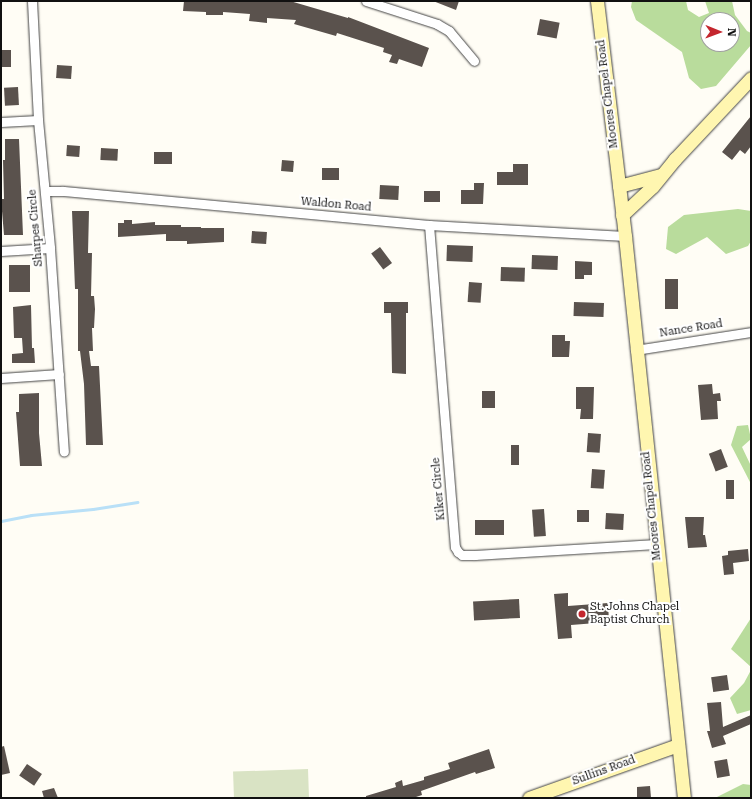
<!DOCTYPE html>
<html>
<head>
<meta charset="utf-8">
<style>
  body { margin:0 }
  #map { position:relative; width:752px; height:799px; overflow:hidden; background:#fffdf5; font-family:"Roboto Serif",serif }
  div>[style] { position:absolute }
  .forest>* { inset:0; background:#b9dc9c }
  .cemetery>* { inset:0; background:#d9e3c4; transform-origin:0 0 }
  .stream>* { height:3px; margin:-1.5px; padding:0 1.5px; transform-origin:1.5px; border-radius:1.5px; background:#b9e0f7 }
  .building>* { inset:0; background:#5a524d; transform-origin:0 0 }
  .roads { filter:drop-shadow(0 0 1px #444) drop-shadow(0 0 1px #444) }
  .street>* { height:9px; margin:-4.5px; padding:0 4.5px; transform-origin:4.5px; border-radius:4.5px; background:#fff }
  .secondary>* { height:13px; margin:-6.5px; padding:0 6.5px; transform-origin:6.5px; border-radius:6.5px; background:#fff6b0 }
  .dots>* { width:11px; height:11px; translate:-50% -50%; box-sizing:border-box; border:2px solid #fff; border-radius:50% }
  span { translate:-50% -50%; white-space:nowrap; text-align:center; line-height:1.15; -webkit-text-stroke:4px #fff; paint-order:stroke }
  .street-label { font-size:11px; color:#111 }
  .poi-label { font-size:11px; color:#111 }
  .left { translate:0 -50%; text-align:left }
  .frame { position:absolute; inset:0; border:2px solid #111; pointer-events:none }
  .north { position:absolute; left:700px; top:12px; width:40px; height:40px; box-sizing:border-box; background:#fff; border:1px solid #a0a0a0; border-radius:50%; rotate:91deg; font-size:11px; font-weight:700; line-height:16px; text-align:center; color:#111 }
  .north::after { content:''; display:block; margin:auto; width:14px; height:18px; background:#c4262e; clip-path:polygon(50% 0,100% 100%,50% 72%,0 100%) }
</style>
</head>
<body>
<div id="map">
  <div class="forest">
    <i style="clip-path:polygon(evenodd,632px 1px,686px 1px,688px 10px,699px 17px,709px 13px,705px 1px,732px 1px,735px 15px,747px 31px,751px 33px,751px 45px,716px 86px,701px 89px,689px 78px,682px 52px,636px 20px,631px 7px,632px 1px,708px 20px,732px 20px,732px 44px,708px 44px,708px 20px)"></i>
    <i style="clip-path:polygon(738px 209px,751px 211px,751px 241px,748px 246px,726px 254px,707px 237px,676px 254px,666px 249px,668px 227px,684px 215px)"></i>
    <i style="clip-path:polygon(748px 425px,751px 439px,742px 447px,751px 466px,751px 484px,731px 445px,737px 426px)"></i>
    <i style="clip-path:polygon(751px 618px,751px 667px,731px 649px)"></i>
    <i style="clip-path:polygon(751px 670px,751px 710px,737px 714px,730px 698px,744px 683px)"></i>
    <i style="clip-path:polygon(743px 784px,751px 785px,751px 798px,715px 798px)"></i>
  </div>
  <div class="cemetery">
    <i style="left:308px;top:769px;width:29px;height:75px;rotate:88deg"></i>
  </div>
  <div class="stream">
    <i style="left:1px;top:521px;width:31px;rotate:-11deg"></i>
    <i style="left:31px;top:515px;width:62px;rotate:-5.5deg"></i>
    <i style="left:93px;top:509px;width:45px;rotate:-9deg"></i>
  </div>
  <div class="building">
    <i style="clip-path:polygon(184px 1px,290px 1px,348px 18px,348px 17px,429px 48px,422px 67px,399px 59px,397px 64px,389px 62px,392px 55px,383px 52px,384px 48px,337px 33px,336px 36px,294px 24px,296px 20px,267px 18px,267px 23px,249px 21px,250px 14px,223px 12px,223px 15px,206px 15px,206px 12px,183px 11px)"></i>
    <i style="clip-path:polygon(433px 1px,459px 1px,456px 10px)"></i>
    <i style="left:540px;top:19px;width:20px;height:16px;rotate:11deg"></i>
    <i style="left:1px;top:50px;width:10px;height:17px"></i>
    <i style="left:57px;top:65px;width:15px;height:13px;rotate:4deg"></i>
    <i style="left:18px;top:87px;width:18px;height:14px;rotate:87deg"></i>
    <i style="clip-path:polygon(751px 116px,751px 146px,745px 154px,740px 150px,732px 160px,722px 152px)"></i>
    <i style="clip-path:polygon(5px 139px,19px 139px,23px 235px,4px 235px,1px 199px,4px 199px,3px 160px,5px 160px)"></i>
    <i style="left:67px;top:145px;width:13px;height:11px;rotate:4deg"></i>
    <i style="left:101px;top:148px;width:17px;height:12px;rotate:3deg"></i>
    <i style="left:154px;top:152px;width:18px;height:12px"></i>
    <i style="left:282px;top:160px;width:12px;height:11px;rotate:5deg"></i>
    <i style="clip-path:polygon(513px 164px,528px 164px,528px 185px,497px 185px,497px 172px,513px 172px)"></i>
    <i style="left:322px;top:168px;width:17px;height:12px"></i>
    <i style="clip-path:polygon(474px 183px,484px 183px,483px 204px,461px 204px,461px 190px,474px 190px)"></i>
    <i style="left:380px;top:185px;width:19px;height:14px;rotate:3deg"></i>
    <i style="left:424px;top:191px;width:16px;height:11px"></i>
    <i style="clip-path:polygon(72px 211px,89px 211px,88px 253px,92px 253px,91px 296px,94px 296px,95px 309px,94px 328px,92px 328px,93px 351px,89px 351px,91px 366px,99px 366px,103px 445px,86px 445px,84px 384px,80px 351px,78px 351px,78px 289px,75px 289px)"></i>
    <i style="clip-path:polygon(124px 220px,132px 220px,132px 224px,155px 222px,155px 225px,181px 225px,181px 227px,201px 227px,201px 228px,224px 228px,224px 242px,187px 244px,187px 241px,166px 241px,166px 234px,118px 237px,118px 223px,124px 223px)"></i>
    <i style="left:252px;top:231px;width:15px;height:12px;rotate:4deg"></i>
    <i style="left:447px;top:245px;width:26px;height:16px;rotate:2deg"></i>
    <i style="left:380px;top:247px;width:20px;height:11px;rotate:53deg"></i>
    <i style="left:532px;top:255px;width:26px;height:14px;rotate:2deg"></i>
    <i style="clip-path:polygon(575px 261px,592px 262px,592px 275px,584px 275px,584px 279px,575px 279px)"></i>
    <i style="left:30px;top:265px;width:27px;height:21px;rotate:90deg"></i>
    <i style="left:501px;top:267px;width:24px;height:14px;rotate:2deg"></i>
    <i style="left:665px;top:279px;width:13px;height:30px"></i>
    <i style="left:469px;top:282px;width:13px;height:20px;rotate:4deg"></i>
    <i style="clip-path:polygon(384px 302px,408px 302px,408px 313px,406px 313px,406px 374px,392px 373px,391px 313px,384px 313px)"></i>
    <i style="left:574px;top:302px;width:30px;height:14px;rotate:2deg"></i>
    <i style="clip-path:polygon(31px 305px,32px 348px,34px 348px,35px 363px,12px 363px,12px 354px,23px 353px,22px 338px,14px 338px,13px 307px)"></i>
    <i style="clip-path:polygon(552px 335px,565px 335px,565px 341px,570px 341px,569px 357px,552px 357px)"></i>
    <i style="clip-path:polygon(712px 384px,713px 394px,720px 393px,721px 401px,717px 401px,718px 419px,701px 420px,698px 385px)"></i>
    <i style="clip-path:polygon(576px 387px,594px 387px,593px 419px,580px 419px,581px 409px,576px 409px)"></i>
    <i style="left:482px;top:391px;width:13px;height:17px"></i>
    <i style="clip-path:polygon(39px 393px,39px 433px,42px 466px,20px 466px,16px 412px,19px 412px,19px 394px)"></i>
    <i style="left:588px;top:433px;width:13px;height:19px;rotate:4deg"></i>
    <i style="left:511px;top:445px;width:8px;height:20px"></i>
    <i style="left:721px;top:449px;width:19px;height:13px;rotate:69deg"></i>
    <i style="left:592px;top:469px;width:13px;height:19px;rotate:4deg"></i>
    <i style="left:726px;top:480px;width:8px;height:19px"></i>
    <i style="left:544px;top:509px;width:27px;height:12px;rotate:86deg"></i>
    <i style="left:577px;top:510px;width:12px;height:12px"></i>
    <i style="left:606px;top:513px;width:18px;height:16px;rotate:3deg"></i>
    <i style="clip-path:polygon(685px 517px,704px 517px,703px 535px,705px 535px,707px 547px,688px 548px)"></i>
    <i style="left:475px;top:520px;width:29px;height:15px"></i>
    <i style="clip-path:polygon(748px 549px,749px 561px,733px 563px,734px 574px,724px 575px,722px 556px,728px 555px,728px 551px)"></i>
    <i style="clip-path:polygon(568px 593px,568px 606px,608px 603px,609px 622px,571px 625px,572px 638px,558px 639px,554px 594px)"></i>
    <i style="left:519px;top:599px;width:19px;height:46px;rotate:87deg"></i>
    <i style="left:727px;top:675px;width:15px;height:16px;rotate:82deg"></i>
    <i style="clip-path:polygon(721px 702px,723px 727px,751px 715px,751px 724px,723px 736px,726px 744px,712px 748px,707px 731px,710px 731px,707px 703px)"></i>
    <i style="clip-path:polygon(4px 746px,10px 773px,1px 775px,1px 747px)"></i>
    <i style="clip-path:polygon(489px 749px,495px 768px,476px 774px,475px 772px,421px 791px,422px 795px,413px 798px,366px 798px,366px 796px,396px 787px,395px 783px,402px 780px,403px 786px,424px 780px,424px 777px,450px 769px,448px 763px)"></i>
    <i style="left:727px;top:759px;width:17px;height:13px;rotate:80deg"></i>
    <i style="left:27px;top:764px;width:18px;height:14px;rotate:34deg"></i>
    <i style="clip-path:polygon(650px 786px,651px 798px,637px 798px,637px 787px)"></i>
    <i style="clip-path:polygon(54px 788px,58px 798px,44px 798px,42px 791px)"></i>
  </div>
  <div class="roads">
    <div class="street">
      <i style="left:32px;top:1px;width:119px;rotate:87.1deg"></i>
      <i style="left:38px;top:120px;width:129px;rotate:84.6deg"></i>
      <i style="left:50px;top:248px;width:204px;rotate:86.1deg"></i>
      <i style="left:366px;top:1px;width:75px;rotate:17.9deg"></i>
      <i style="left:437px;top:24px;width:14px;rotate:30deg"></i>
      <i style="left:449px;top:31px;width:39px;rotate:50deg"></i>
      <i style="left:1px;top:122px;width:37px;rotate:-3deg"></i>
      <i style="left:45px;top:191px;width:18px"></i>
      <i style="left:63px;top:191px;width:368px;rotate:5.3deg"></i>
      <i style="left:429px;top:225px;width:196px;rotate:3.2deg"></i>
      <i style="left:429px;top:225px;width:323px;rotate:85.4deg"></i>
      <i style="left:455px;top:547px;width:6px;rotate:59deg"></i>
      <i style="left:458px;top:552px;width:5px;rotate:37deg"></i>
      <i style="left:462px;top:555px;width:13px"></i>
      <i style="left:475px;top:555px;width:181px;rotate:-3.5deg"></i>
      <i style="left:1px;top:251px;width:49px;rotate:-3.5deg"></i>
      <i style="left:635px;top:350px;width:117px;rotate:-8.8deg"></i>
      <i style="left:1px;top:378px;width:58px;rotate:-3.9deg"></i>
    </div>
    <div class="secondary">
      <i style="left:597px;top:1px;width:237px;rotate:83.2deg"></i>
      <i style="left:625px;top:236px;width:565px;rotate:84.01deg"></i>
      <i style="left:619px;top:186px;width:43px;rotate:-14.7deg"></i>
      <i style="left:622px;top:215px;width:42px;rotate:-43.1deg"></i>
      <i style="left:653px;top:186px;width:35px;rotate:-51deg"></i>
      <i style="left:675px;top:159px;width:111px;rotate:-46.8deg"></i>
      <i style="left:529px;top:798px;width:158px;rotate:-19.6deg"></i>
    </div>
  </div>
  <div class="dots">
    <i style="left:582px;top:614px;background:#c4262e"></i>
  </div>
  <div class="street-label">
    <span style="left:608px;top:94px;rotate:-97deg">Moores Chapel Road</span>
    <span style="left:336px;top:205px;rotate:5deg">Waldon Road</span>
    <span style="left:36px;top:228px;rotate:-95deg">Sharpes Circle</span>
    <span style="left:691px;top:329px;rotate:-9deg">Nance Road</span>
    <span style="left:439px;top:489px;rotate:-95deg">Kiker Circle</span>
    <span style="left:652px;top:506px;rotate:-96deg">Moores Chapel Road</span>
    <span style="left:604px;top:771px;rotate:-20deg">Sullins Road</span>
  </div>
  <div class="poi-label">
    <span class="left" style="left:590px;top:614px">St. Johns Chapel<br>Baptist Church</span>
  </div>
  <div class="frame"></div>
  <div class="north">N</div>
</div>
</body>
</html>
